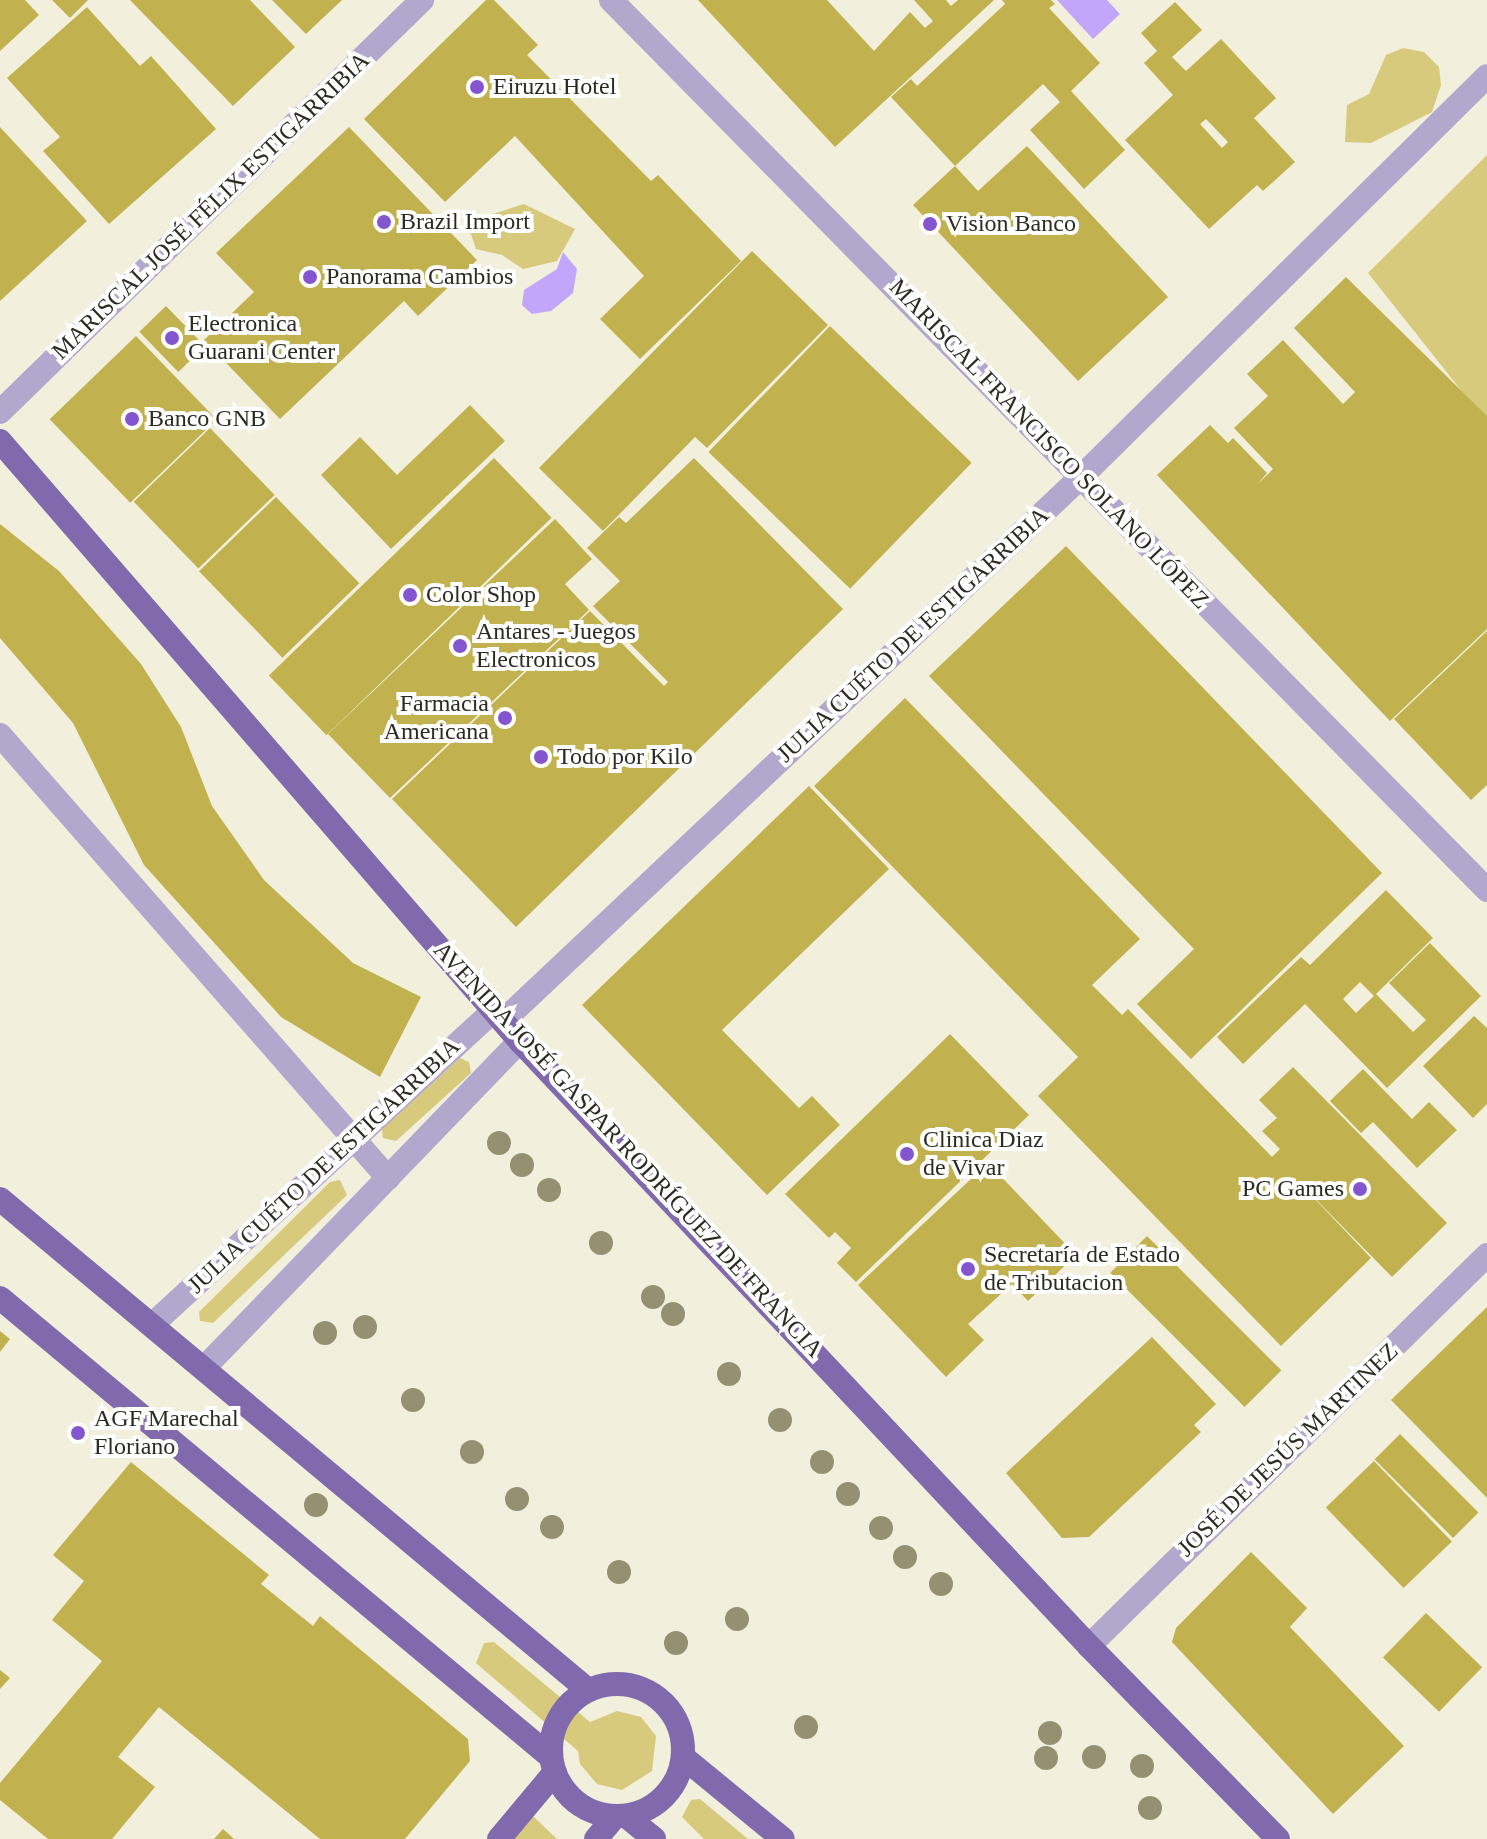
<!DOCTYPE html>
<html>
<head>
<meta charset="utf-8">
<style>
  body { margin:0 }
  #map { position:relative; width:1487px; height:1839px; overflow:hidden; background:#f2efdc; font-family:Georgia,serif }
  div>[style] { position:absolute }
  .green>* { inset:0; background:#d7ca7c }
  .water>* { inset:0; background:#c1a6fb }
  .building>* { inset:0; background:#c2b24f; transform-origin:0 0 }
  .minor>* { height:24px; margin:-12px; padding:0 12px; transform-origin:12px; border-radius:12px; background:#b2a7cd }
  .major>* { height:24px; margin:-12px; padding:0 12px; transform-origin:12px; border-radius:12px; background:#806aad }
  .major>.ring { margin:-12px; padding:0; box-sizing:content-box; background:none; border:24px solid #806aad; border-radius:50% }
  .trees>* { width:24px; height:24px; margin:-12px; border-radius:50%; background:#959071 }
  .dots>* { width:22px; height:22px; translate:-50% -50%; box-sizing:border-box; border:4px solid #fff; border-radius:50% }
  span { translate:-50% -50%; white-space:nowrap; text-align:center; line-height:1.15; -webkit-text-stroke:8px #fff; paint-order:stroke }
  .poi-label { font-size:24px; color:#2c2b23 }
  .left { translate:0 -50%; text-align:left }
  .right { translate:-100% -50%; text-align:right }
  .street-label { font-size:24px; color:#2c2b23 }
</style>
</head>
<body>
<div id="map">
  <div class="green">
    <i style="clip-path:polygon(1403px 48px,1424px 52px,1439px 67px,1441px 85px,1432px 112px,1371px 143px,1345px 142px,1347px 105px,1369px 94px,1386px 55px)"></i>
    <i style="clip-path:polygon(1487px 155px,1487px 423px,1368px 273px)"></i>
    <i style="clip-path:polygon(524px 204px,575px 229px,557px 261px,523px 269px,502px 255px,476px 249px,467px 222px)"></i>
    <i style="clip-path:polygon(460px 1058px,469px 1062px,471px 1073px,396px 1141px,383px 1138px,382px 1129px)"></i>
    <i style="clip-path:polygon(340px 1180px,347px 1195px,213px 1323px,200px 1321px,199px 1312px,330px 1182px)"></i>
    <i style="clip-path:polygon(494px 1642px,590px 1722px,617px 1711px,641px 1717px,656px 1736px,652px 1771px,622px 1790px,597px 1784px,580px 1764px,578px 1751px,476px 1663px,484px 1643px)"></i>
    <i style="clip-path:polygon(700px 1799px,748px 1839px,704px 1839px,682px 1817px,691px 1800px)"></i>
    <i style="clip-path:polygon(534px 1817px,557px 1839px,504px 1839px,523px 1819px)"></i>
  </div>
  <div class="water">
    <i style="clip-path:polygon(1057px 0,1107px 0,1120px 14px,1093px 39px)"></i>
    <i style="clip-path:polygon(563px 252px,577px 269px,573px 293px,551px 311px,532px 314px,522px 305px,524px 290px,557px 269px)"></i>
  </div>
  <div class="building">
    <i style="clip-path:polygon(0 0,25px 0,39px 15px,0 51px)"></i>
    <i style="clip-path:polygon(52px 0,88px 0,70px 18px)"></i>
    <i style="clip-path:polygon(130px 0,250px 0,295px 47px,233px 106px)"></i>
    <i style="clip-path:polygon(272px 0,342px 0,306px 34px)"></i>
    <i style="clip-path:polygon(486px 0,494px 0,538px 45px,527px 55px,651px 181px,658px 175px,741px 261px,640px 359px,600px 319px,644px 276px,515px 136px,445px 202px,364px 119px)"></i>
    <i style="clip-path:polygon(698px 0,827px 0,874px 51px,910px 12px,925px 28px,933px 21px,914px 0,946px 0,951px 6px,958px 0,994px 0,835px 147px)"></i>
    <i style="clip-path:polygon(1002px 0,1051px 0,1055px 4px,1049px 8px,1100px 63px,1071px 91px,1125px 150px,1084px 189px,1030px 130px,1060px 102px,1043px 84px,955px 166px,891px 97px,911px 79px,917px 86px,1005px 4px)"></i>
    <i style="clip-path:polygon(evenodd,1175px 2px,1202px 30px,1172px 57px,1186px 71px,1221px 39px,1276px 98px,1254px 118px,1295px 162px,1263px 191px,1257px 185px,1209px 229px,1125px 140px,1173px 95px,1144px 63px,1157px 51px,1141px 33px,1175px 2px,1206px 119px,1228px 142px,1222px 148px,1200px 124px,1206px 119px)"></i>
    <i style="clip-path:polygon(87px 7px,140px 66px,151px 56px,216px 129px,109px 224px,43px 151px,60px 137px,7px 78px)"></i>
    <i style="clip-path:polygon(0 127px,87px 221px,0 301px)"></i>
    <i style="clip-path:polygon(349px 127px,477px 260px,418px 316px,404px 301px,280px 419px,204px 340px,254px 292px,216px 253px)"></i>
    <i style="clip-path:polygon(1027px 146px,1168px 297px,1078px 381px,913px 205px,955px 166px,978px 191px)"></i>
    <i style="clip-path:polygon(752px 251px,828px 325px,707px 448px,695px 437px,603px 531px,539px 468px)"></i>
    <i style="clip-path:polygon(1346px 277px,1487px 416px,1487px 629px,1390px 721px,1157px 475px,1210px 425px,1228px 443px,1233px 438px,1267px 473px,1258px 484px,1273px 469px,1234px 428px,1268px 396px,1247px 374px,1283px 340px,1343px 404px,1355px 392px,1294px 328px)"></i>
    <i style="left:166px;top:306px;width:56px;height:37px;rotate:46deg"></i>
    <i style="left:830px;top:326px;width:197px;height:175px;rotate:44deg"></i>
    <i style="left:136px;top:336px;width:116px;height:120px;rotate:46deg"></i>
    <i style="clip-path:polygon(470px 405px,505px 441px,391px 549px,321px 475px,360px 437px,397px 475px)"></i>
    <i style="left:210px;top:428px;width:93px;height:106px;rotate:46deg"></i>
    <i style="left:494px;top:458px;width:83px;height:313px;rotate:46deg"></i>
    <i style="clip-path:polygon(694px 458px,843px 609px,516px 927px,392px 799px,590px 611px,664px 686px,668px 682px,593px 606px,620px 581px,587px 548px,619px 517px,626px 523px)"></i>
    <i style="left:276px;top:497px;width:120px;height:107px;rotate:46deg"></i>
    <i style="clip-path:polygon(555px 519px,592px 559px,565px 584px,589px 610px,390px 798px,328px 734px)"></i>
    <i style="clip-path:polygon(0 524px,59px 571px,141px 664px,181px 727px,212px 806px,264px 880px,353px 963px,421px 997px,380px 1077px,281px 1017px,144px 865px,73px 723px,0 638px)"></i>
    <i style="clip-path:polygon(1066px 546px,1382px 873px,1191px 1059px,1137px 1004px,1194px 949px,929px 676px)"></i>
    <i style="clip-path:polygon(1487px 631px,1487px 785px,1471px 800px,1394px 719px)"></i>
    <i style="clip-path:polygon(905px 698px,1140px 939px,1092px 985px,1122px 1015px,1128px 1009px,1272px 1157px,1280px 1149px,1262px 1131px,1277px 1118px,1259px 1100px,1293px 1067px,1447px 1223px,1392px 1277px,1294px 1177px,1371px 1258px,1281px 1346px,1038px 1096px,1078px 1057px,814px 786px)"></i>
    <i style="clip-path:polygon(809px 786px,889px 869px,722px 1030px,799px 1108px,812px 1096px,840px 1125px,767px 1195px,582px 1005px)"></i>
    <i style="clip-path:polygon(1386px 890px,1433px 938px,1374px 996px,1360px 982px,1343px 999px,1356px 1013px,1376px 994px,1413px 1032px,1426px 1020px,1389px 983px,1430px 943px,1481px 996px,1387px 1088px,1305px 1004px,1243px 1064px,1217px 1037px,1301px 957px,1310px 965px)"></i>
    <i style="clip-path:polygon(1474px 1016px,1487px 1028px,1487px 1104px,1473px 1118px,1423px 1066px)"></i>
    <i style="clip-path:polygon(950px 1034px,1029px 1115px,856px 1282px,837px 1263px,851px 1248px,835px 1232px,829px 1238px,785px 1194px)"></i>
    <i style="clip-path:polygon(1363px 1069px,1412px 1119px,1429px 1102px,1457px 1130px,1417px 1168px,1373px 1122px,1361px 1133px,1330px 1101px)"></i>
    <i style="clip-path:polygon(988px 1163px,1076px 1255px,1028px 1301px,1012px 1284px,968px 1324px,984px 1340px,946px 1377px,858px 1285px)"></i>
    <i style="left:1147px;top:1236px;width:190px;height:52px;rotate:45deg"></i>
    <i style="clip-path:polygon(1487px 1307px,1487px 1498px,1391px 1400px)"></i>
    <i style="clip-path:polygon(0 1331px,10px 1339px,0 1352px)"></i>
    <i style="clip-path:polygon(1152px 1337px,1216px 1404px,1194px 1425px,1201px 1432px,1089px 1537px,1062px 1538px,1006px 1473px)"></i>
    <i style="left:1400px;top:1434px;width:111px;height:36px;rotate:45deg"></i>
    <i style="left:1374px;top:1461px;width:112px;height:67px;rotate:46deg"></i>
    <i style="clip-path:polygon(131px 1462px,269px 1575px,261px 1584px,313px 1626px,320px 1616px,468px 1739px,470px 1761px,405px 1839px,320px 1839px,159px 1707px,118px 1757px,155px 1787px,112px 1839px,48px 1839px,0 1800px,0 1783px,102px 1661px,52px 1620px,84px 1581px,53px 1555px)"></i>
    <i style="clip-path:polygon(1251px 1552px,1307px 1608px,1290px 1627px,1404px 1746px,1333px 1814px,1172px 1642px,1176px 1628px)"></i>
    <i style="left:1426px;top:1613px;width:78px;height:62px;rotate:44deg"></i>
    <i style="clip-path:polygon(0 1670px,10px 1678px,0 1689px)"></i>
    <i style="clip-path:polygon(223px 1829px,234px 1839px,214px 1839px)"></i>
  </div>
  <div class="minor">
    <i style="left:611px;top:0;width:1249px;rotate:45.45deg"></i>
    <i style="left:0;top:412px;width:590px;rotate:-44.31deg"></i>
    <i style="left:0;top:735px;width:589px;rotate:48.79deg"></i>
    <i style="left:504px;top:1020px;width:794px;rotate:-43.26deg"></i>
    <i style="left:1082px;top:476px;width:569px;rotate:-44.64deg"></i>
    <i style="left:154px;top:1323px;width:462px;rotate:-42.6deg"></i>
    <i style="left:205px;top:1367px;width:453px;rotate:-46deg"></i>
    <i style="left:1089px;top:1646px;width:558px;rotate:-44.49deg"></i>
  </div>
  <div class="major">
    <i style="left:0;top:441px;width:794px;rotate:49.09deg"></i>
    <i style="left:520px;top:1041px;width:831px;rotate:46.76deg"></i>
    <i style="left:1089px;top:1646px;width:270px;rotate:45.6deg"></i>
    <i style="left:0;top:1199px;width:766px;rotate:39.86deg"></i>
    <i style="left:0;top:1298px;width:717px;rotate:39.8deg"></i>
    <i class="ring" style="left:551px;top:1684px;width:108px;height:108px"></i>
    <i style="left:683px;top:1757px;width:129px;rotate:39.4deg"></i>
    <i style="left:626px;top:1816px;width:36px;rotate:39deg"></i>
    <i style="left:499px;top:1839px;width:87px;rotate:-50.1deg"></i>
    <i style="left:596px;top:1839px;width:30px;rotate:-50deg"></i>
  </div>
  <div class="trees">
    <i style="left:499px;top:1143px"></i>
    <i style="left:522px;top:1165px"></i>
    <i style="left:549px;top:1190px"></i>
    <i style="left:601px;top:1243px"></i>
    <i style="left:653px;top:1297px"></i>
    <i style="left:673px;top:1314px"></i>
    <i style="left:365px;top:1327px"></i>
    <i style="left:325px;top:1333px"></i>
    <i style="left:729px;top:1374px"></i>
    <i style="left:413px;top:1400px"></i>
    <i style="left:780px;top:1420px"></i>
    <i style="left:472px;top:1452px"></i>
    <i style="left:822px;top:1462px"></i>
    <i style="left:848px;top:1494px"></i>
    <i style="left:517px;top:1499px"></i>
    <i style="left:316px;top:1505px"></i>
    <i style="left:552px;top:1527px"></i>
    <i style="left:881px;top:1528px"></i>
    <i style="left:905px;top:1557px"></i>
    <i style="left:619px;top:1572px"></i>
    <i style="left:941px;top:1584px"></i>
    <i style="left:737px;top:1619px"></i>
    <i style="left:676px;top:1643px"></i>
    <i style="left:806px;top:1727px"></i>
    <i style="left:1050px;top:1733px"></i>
    <i style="left:1094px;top:1757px"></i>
    <i style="left:1046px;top:1758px"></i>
    <i style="left:1142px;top:1766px"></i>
    <i style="left:1150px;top:1808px"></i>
  </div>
  <div class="dots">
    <i style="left:477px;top:87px;background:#8355ce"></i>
    <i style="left:384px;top:222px;background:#8355ce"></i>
    <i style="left:930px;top:224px;background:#8355ce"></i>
    <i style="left:310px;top:277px;background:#8355ce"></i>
    <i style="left:172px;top:338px;background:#8355ce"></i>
    <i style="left:132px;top:419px;background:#8355ce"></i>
    <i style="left:410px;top:595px;background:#8355ce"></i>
    <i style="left:460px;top:646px;background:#8355ce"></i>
    <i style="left:505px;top:718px;background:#8355ce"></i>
    <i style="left:541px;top:757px;background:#8355ce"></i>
    <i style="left:907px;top:1154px;background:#8355ce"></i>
    <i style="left:1360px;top:1189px;background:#8355ce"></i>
    <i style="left:968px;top:1269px;background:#8355ce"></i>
    <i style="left:78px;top:1433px;background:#8355ce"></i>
  </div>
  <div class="poi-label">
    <span class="left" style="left:493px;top:87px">Eiruzu Hotel</span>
    <span class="left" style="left:400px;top:222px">Brazil Import</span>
    <span class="left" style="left:946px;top:224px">Vision Banco</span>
    <span class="left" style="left:326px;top:277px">Panorama Cambios</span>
    <span class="left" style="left:188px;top:338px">Electronica<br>Guarani Center</span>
    <span class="left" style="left:148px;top:419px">Banco GNB</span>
    <span class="left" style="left:426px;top:595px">Color Shop</span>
    <span class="left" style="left:476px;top:646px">Antares - Juegos<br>Electronicos</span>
    <span class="right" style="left:489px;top:718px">Farmacia<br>Americana</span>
    <span class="left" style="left:557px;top:757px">Todo por Kilo</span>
    <span class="left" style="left:923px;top:1154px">Clinica Diaz<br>de Vivar</span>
    <span class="right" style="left:1344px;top:1189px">PC Games</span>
    <span class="left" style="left:984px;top:1269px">Secretaría de Estado<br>de Tributacion</span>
    <span class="left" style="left:94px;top:1433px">AGF Marechal<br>Floriano</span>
  </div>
  <div class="street-label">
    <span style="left:211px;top:206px;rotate:-44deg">MARISCAL JOSÉ FÉLIX ESTIGARRIBIA</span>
    <span style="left:1049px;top:444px;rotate:46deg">MARISCAL FRANCISCO SOLANO LÓPEZ</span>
    <span style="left:913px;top:635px;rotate:-43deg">JULIA CUÉTO DE ESTIGARRIBIA</span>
    <span style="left:628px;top:1150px;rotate:47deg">AVENIDA JOSÉ GASPAR RODRÍGUEZ DE FRANCIA</span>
    <span style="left:324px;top:1166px;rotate:-43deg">JULIA CUÉTO DE ESTIGARRIBIA</span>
    <span style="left:1288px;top:1450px;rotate:-44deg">JOSÉ DE JESÚS MARTINEZ</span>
  </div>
</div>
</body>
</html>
